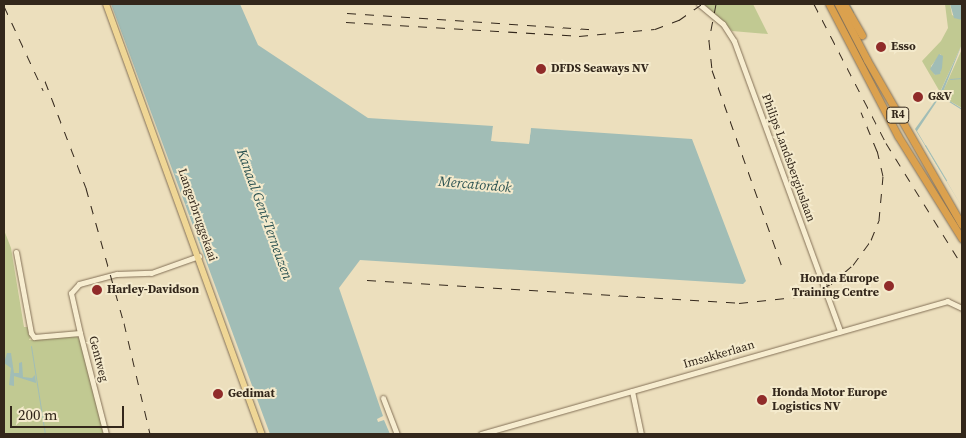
<!DOCTYPE html>
<html>
<head>
<meta charset="utf-8">
<style>
  body { margin:0 }
  #map { position:relative; width:966px; height:438px; overflow:hidden; background:#ecdfbd; font-family:"Source Serif 4",serif }
  div>[style] { position:absolute }
  .green>* { inset:0; background:#c1c992 }
  .water>* { inset:0; background:#a1bdb6 }
  .pier>* { inset:0; background:#ecdfbd }
  .stream>* { height:1px; margin:-0.5px; padding:0 0.5px; transform-origin:0.5px; border-radius:0.5px; background:#a1bdb6 }
  .roads { filter:drop-shadow(0 0 1px #837057) drop-shadow(0 0 1px #837057) }
  .minor>* { height:5px; margin:-2.5px; padding:0 2.5px; transform-origin:2.5px; border-radius:2.5px; background:#f7edd0 }
  .major>* { height:6px; margin:-3px; padding:0 3px; transform-origin:3px; border-radius:3px; background:#efd695 }
  .highway>* { height:7px; margin:-3.5px; padding:0 3.5px; transform-origin:3.5px; border-radius:3.5px; background:#dba14e }
  .rail>* { height:1px; margin-top:-0.5px; transform-origin:0; background:repeating-linear-gradient(90deg,#33271b 0 9px,transparent 0 18px) }
  .dots>* { width:14px; height:14px; translate:-50% -50%; box-sizing:border-box; border:2px solid #f4eacc; border-radius:50% }
  span { translate:-50% -50%; white-space:nowrap; text-align:center; line-height:1.15; -webkit-text-stroke:4px #f4eacc; paint-order:stroke }
  .shield-label span { padding:1px 4px; background:#f4eacc; border:1px solid; border-radius:4px; -webkit-text-stroke-width:0 }
  .shield-label { font-size:11px; color:#33271b; font-weight:700 }
  .poi-label { font-size:12px; color:#33271b; font-weight:700 }
  .left { translate:0 -50%; text-align:left }
  .right { translate:-100% -50%; text-align:right }
  .street-label { font-size:12px; color:#33271b }
  .water-label { font-size:14px; color:#2b5251; font-style:italic }
  .frame { position:absolute; inset:0; border:5px solid #33271b; pointer-events:none }
  .scale { position:absolute; left:10px; top:406px; width:114px; height:22px; box-sizing:border-box; border:2px solid #33271b; border-top:0; padding-left:6px; font-size:15px; line-height:18px; white-space:nowrap; color:#33271b; -webkit-text-stroke:4px #f4eacc; paint-order:stroke }
</style>
</head>
<body>
<div id="map">
  <div class="green">
    <i style="clip-path:polygon(704px 4px,753px 4px,768px 34px,732px 31px)"></i>
    <i style="clip-path:polygon(evenodd,945px 4px,950px 4px,952px 15px,962px 20px,962px 44px,940px 92px,922px 61px,941px 41px,948px 28px,945px 4px,941px 54px,941px 72px,935px 75px,931px 66px,941px 54px)"></i>
    <i style="clip-path:polygon(962px 49px,962px 108px,941px 96px)"></i>
    <i style="clip-path:polygon(4px 230px,11px 248px,24px 327px,28px 327px,31px 336px,29px 340px,76px 336px,80px 339px,104px 434px,4px 434px)"></i>
  </div>
  <div class="water">
    <i style="clip-path:polygon(111px 4px,240px 4px,258px 45px,368px 118px,493px 126px,492px 141px,529px 143px,531px 128px,692px 139px,746px 281px,743px 284px,360px 260px,339px 288px,383px 416px,377px 419px,378px 422px,384px 420px,390px 434px,270px 434px)"></i>
    <i style="clip-path:polygon(950px 4px,962px 4px,962px 20px,954px 18px)"></i>
    <i style="clip-path:polygon(962px 44px,943px 92px,917px 131px,962px 207px,915px 129px,938px 97px)"></i>
    <i style="clip-path:polygon(939px 54px,943px 56px,942px 68px,940px 74px,935px 75px,930px 69px)"></i>
    <i style="clip-path:polygon(7px 353px,11px 353px,14px 373px,19px 373px,19px 363px,22px 362px,23px 377px,32px 378px,35px 375px,36px 383px,14px 376px,14px 386px,9px 385px,11px 368px,4px 363px)"></i>
  </div>
  <div class="pier">
    <i style="clip-path:polygon(493px 126px,494px 139px,527px 141px,531px 128px,529px 144px,491px 141px)"></i>
  </div>
  <div class="stream">
    <i style="left:849px;top:4px;width:9px;rotate:63deg"></i>
    <i style="left:950px;top:79px;width:12px;rotate:-5deg"></i>
    <i style="left:941px;top:96px;width:25px;rotate:32deg"></i>
    <i style="left:925px;top:145px;width:41px;rotate:59deg"></i>
    <i style="left:31px;top:346px;width:89px;rotate:81deg"></i>
  </div>
  <div class="roads">
    <div class="minor">
      <i style="left:699px;top:4px;width:31px;rotate:40deg"></i>
      <i style="left:723px;top:24px;width:20px;rotate:57deg"></i>
      <i style="left:734px;top:41px;width:309px;rotate:69.9deg"></i>
      <i style="left:16px;top:252px;width:82px;rotate:79.5deg"></i>
      <i style="left:31px;top:333px;width:5px;rotate:53deg"></i>
      <i style="left:34px;top:337px;width:46px;rotate:-5deg"></i>
      <i style="left:80px;top:333px;width:104px;rotate:75.6deg"></i>
      <i style="left:80px;top:333px;width:41px;rotate:-102.7deg"></i>
      <i style="left:71px;top:293px;width:12px;rotate:-48deg"></i>
      <i style="left:79px;top:284px;width:39px;rotate:-15deg"></i>
      <i style="left:117px;top:274px;width:34px;rotate:-2deg"></i>
      <i style="left:151px;top:273px;width:51px;rotate:-19.5deg"></i>
      <i style="left:632px;top:391px;width:44px;rotate:78.2deg"></i>
      <i style="left:383px;top:398px;width:39px;rotate:69deg"></i>
      <i style="left:481px;top:434px;width:485px;rotate:-15.9deg"></i>
      <i style="left:947px;top:301px;width:17px;rotate:25deg"></i>
    </div>
    <div class="major">
      <i style="left:106px;top:4px;width:457px;rotate:70.1deg"></i>
    </div>
    <div class="highway">
      <i style="left:829px;top:4px;width:149px;rotate:62.4deg"></i>
      <i style="left:898px;top:136px;width:121px;rotate:58.1deg"></i>
      <i style="left:838px;top:4px;width:63px;rotate:62.6deg"></i>
      <i style="left:867px;top:60px;width:190px;rotate:60.1deg"></i>
      <i style="left:844px;top:4px;width:36px;rotate:60deg"></i>
    </div>
  </div>
  <div class="rail">
    <i style="left:716px;top:4px;width:38px;rotate:101deg"></i>
    <i style="left:709px;top:41px;width:29px;rotate:84deg"></i>
    <i style="left:712px;top:70px;width:214px;rotate:70.4deg"></i>
    <i style="left:814px;top:4px;width:157px;rotate:62.6deg"></i>
    <i style="left:886px;top:143px;width:144px;rotate:58.1deg"></i>
    <i style="left:4px;top:6px;width:93px;rotate:65.1deg"></i>
    <i style="left:347px;top:13px;width:245px;rotate:3.8deg"></i>
    <i style="left:346px;top:22px;width:233px;rotate:3.4deg"></i>
    <i style="left:579px;top:36px;width:76px;rotate:-5.3deg"></i>
    <i style="left:655px;top:29px;width:26px;rotate:-21deg"></i>
    <i style="left:679px;top:20px;width:28px;rotate:-35deg"></i>
    <i style="left:45px;top:81px;width:115px;rotate:69deg"></i>
    <i style="left:86px;top:188px;width:140px;rotate:74.3deg"></i>
    <i style="left:124px;top:323px;width:114px;rotate:76.8deg"></i>
    <i style="left:367px;top:280px;width:373px;rotate:3.5deg"></i>
    <i style="left:739px;top:303px;width:66px;rotate:-6.1deg"></i>
    <i style="left:805px;top:296px;width:29px;rotate:-25deg"></i>
    <i style="left:831px;top:284px;width:29px;rotate:-41deg"></i>
    <i style="left:853px;top:265px;width:31px;rotate:-54deg"></i>
    <i style="left:871px;top:240px;width:22px;rotate:-68deg"></i>
    <i style="left:879px;top:220px;width:44px;rotate:-84.8deg"></i>
    <i style="left:883px;top:176px;width:26px;rotate:-103deg"></i>
    <i style="left:877px;top:151px;width:42px;rotate:-112.3deg"></i>
  </div>
  <div class="dots">
    <i style="left:881px;top:47px;background:#902b29"></i>
    <i style="left:541px;top:69px;background:#902b29"></i>
    <i style="left:918px;top:97px;background:#902b29"></i>
    <i style="left:889px;top:286px;background:#902b29"></i>
    <i style="left:97px;top:290px;background:#902b29"></i>
    <i style="left:218px;top:394px;background:#902b29"></i>
    <i style="left:762px;top:400px;background:#902b29"></i>
  </div>
  <div class="shield-label">
    <span style="left:898px;top:115px">R4</span>
  </div>
  <div class="poi-label">
    <span class="left" style="left:891px;top:47px">Esso</span>
    <span class="left" style="left:551px;top:69px">DFDS Seaways NV</span>
    <span class="left" style="left:928px;top:97px">G&amp;V</span>
    <span class="right" style="left:879px;top:286px">Honda Europe<br>Training Centre</span>
    <span class="left" style="left:107px;top:290px">Harley-Davidson</span>
    <span class="left" style="left:772px;top:400px">Honda Motor Europe<br>Logistics NV</span>
    <span class="left" style="left:228px;top:394px">Gedimat</span>
  </div>
  <div class="street-label">
    <span style="left:788px;top:158px;rotate:70deg">Philips Landsbergiuslaan</span>
    <span style="left:197px;top:215px;rotate:71deg">Langerbruggekaai</span>
    <span style="left:719px;top:355px;rotate:-16deg">Imsakkerlaan</span>
    <span style="left:98px;top:359px;rotate:75deg">Gentweg</span>
  </div>
  <div class="water-label">
    <span style="left:475px;top:184px;rotate:5deg">Mercatordok</span>
    <span style="left:265px;top:214px;rotate:70deg">Kanaal Gent-Terneuzen</span>
  </div>
  <div class="frame"></div>
  <div class="scale">200 m</div>
</div>
</body>
</html>
